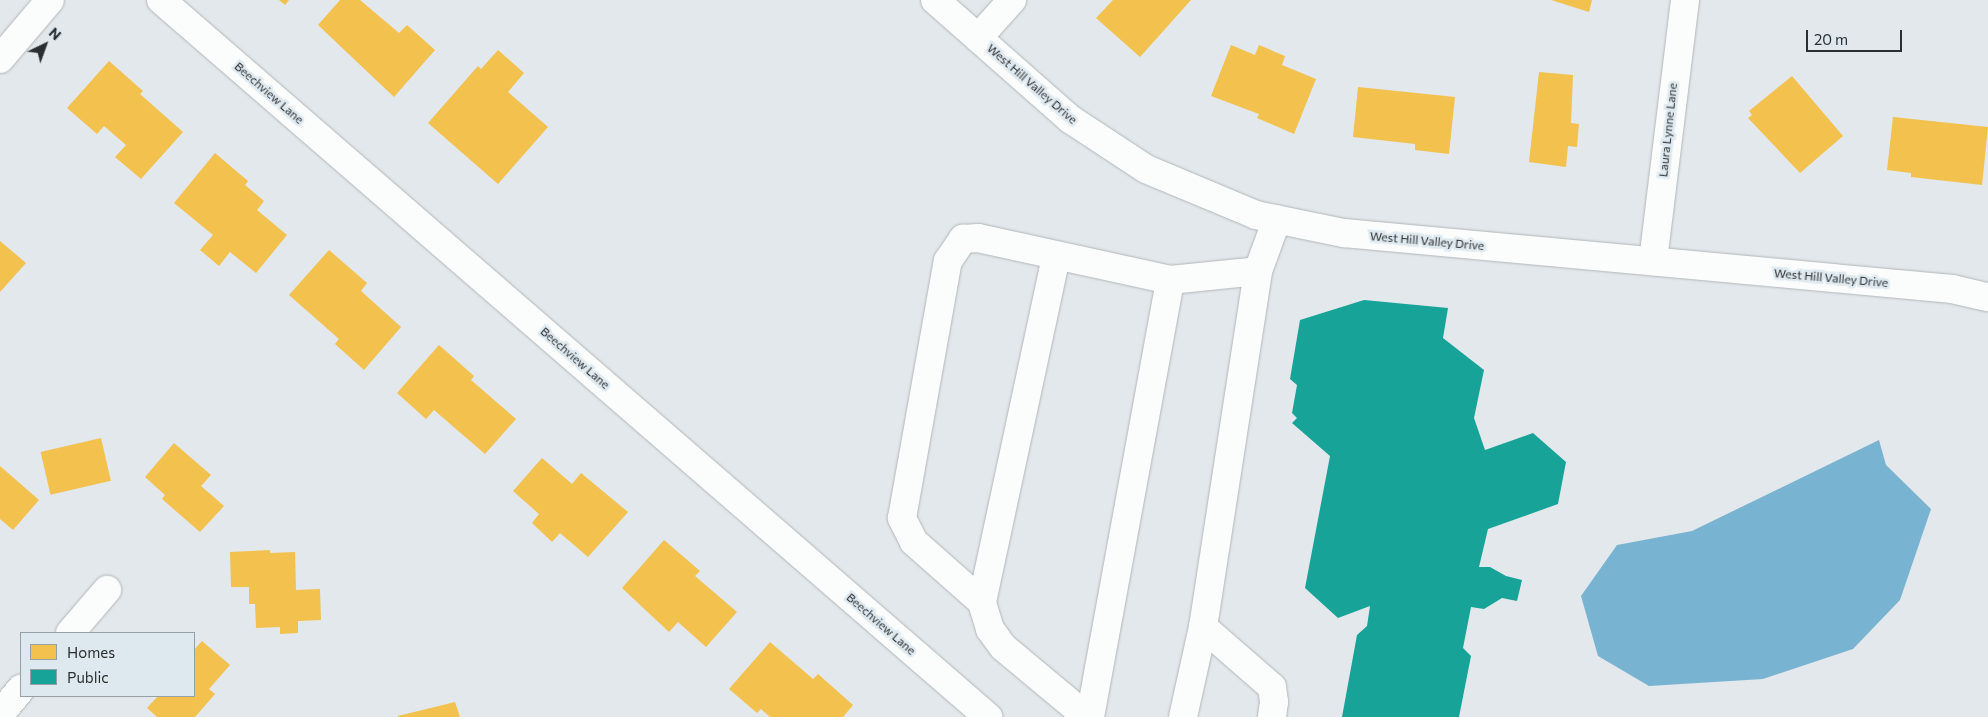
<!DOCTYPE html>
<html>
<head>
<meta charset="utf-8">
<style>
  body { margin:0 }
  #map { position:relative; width:1988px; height:717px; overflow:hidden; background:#e2e8eb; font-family:Commissioner,sans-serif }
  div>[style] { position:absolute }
  .water>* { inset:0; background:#78b3d1 }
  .homes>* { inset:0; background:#f2c14e; transform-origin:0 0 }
  .public>* { inset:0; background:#17a398 }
  .roads { filter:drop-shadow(0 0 1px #b2b6b9) drop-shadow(0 0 1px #b2b6b9) }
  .minor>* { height:28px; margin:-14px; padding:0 14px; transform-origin:14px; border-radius:14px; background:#fbfcfc }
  span { translate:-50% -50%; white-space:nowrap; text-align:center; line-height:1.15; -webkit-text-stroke:5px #dee9ef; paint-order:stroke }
  .street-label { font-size:12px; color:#2b2f31 }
  .legend { position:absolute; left:20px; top:632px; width:175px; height:65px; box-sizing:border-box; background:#dee9ef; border:1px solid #969fa3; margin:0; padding:6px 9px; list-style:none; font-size:15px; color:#2b2f31 }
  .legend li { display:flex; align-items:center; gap:10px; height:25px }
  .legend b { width:25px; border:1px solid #969fa3 }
  .north { position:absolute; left:20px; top:20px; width:50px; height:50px; -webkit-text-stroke:4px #dee9ef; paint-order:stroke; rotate:42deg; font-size:14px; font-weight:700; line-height:20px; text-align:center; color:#2b2f31 }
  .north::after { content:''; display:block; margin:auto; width:18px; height:22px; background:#2b2f31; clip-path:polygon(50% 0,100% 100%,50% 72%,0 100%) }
  .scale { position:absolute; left:1806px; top:30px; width:96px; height:22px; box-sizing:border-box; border:2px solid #2b2f31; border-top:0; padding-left:6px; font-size:15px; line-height:18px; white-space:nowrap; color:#2b2f31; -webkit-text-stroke:4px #dee9ef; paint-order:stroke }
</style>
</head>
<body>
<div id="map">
  <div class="water">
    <i style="clip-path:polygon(1879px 440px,1886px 465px,1931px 509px,1900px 600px,1853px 649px,1763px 679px,1649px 686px,1598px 656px,1581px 596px,1617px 545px,1692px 531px)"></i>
  </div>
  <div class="homes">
    <i style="clip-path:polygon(279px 0,289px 0,285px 5px)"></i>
    <i style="clip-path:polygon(340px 0,360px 0,399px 33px,407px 25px,435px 50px,394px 97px,318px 25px)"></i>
    <i style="clip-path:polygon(1113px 0,1191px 0,1140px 57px,1096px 18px)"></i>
    <i style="clip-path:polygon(1551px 0,1592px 0,1589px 12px)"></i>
    <i style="clip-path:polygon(1231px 45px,1255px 55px,1259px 45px,1285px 56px,1282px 65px,1316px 79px,1294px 134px,1257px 118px,1259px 114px,1211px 96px)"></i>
    <i style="clip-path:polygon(498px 50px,524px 73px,508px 92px,548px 127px,498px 184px,428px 123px,478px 66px,481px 69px)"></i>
    <i style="clip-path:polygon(109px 61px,143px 91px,140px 94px,183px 132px,141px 179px,115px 157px,126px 145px,104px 126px,97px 134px,67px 108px)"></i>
    <i style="clip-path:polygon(1539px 72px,1573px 75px,1571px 123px,1579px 124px,1577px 147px,1568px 146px,1566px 167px,1529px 162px)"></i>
    <i style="clip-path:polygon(1792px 76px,1843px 136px,1800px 173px,1748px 118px,1752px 115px,1749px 111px)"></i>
    <i style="clip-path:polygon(1358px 87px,1455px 97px,1449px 154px,1415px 150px,1415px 144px,1353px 137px)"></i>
    <i style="clip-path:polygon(1893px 117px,1988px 127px,1982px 185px,1911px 177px,1911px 173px,1887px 170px)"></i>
    <i style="clip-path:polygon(215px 153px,248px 181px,245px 185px,264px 201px,257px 210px,287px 235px,256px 273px,230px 252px,219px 266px,200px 250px,213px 235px,174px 203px)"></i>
    <i style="clip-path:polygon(0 241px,26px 263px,0 292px)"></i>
    <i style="clip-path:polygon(329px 250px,367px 283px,361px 291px,401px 327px,364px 370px,335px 344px,339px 339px,289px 295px)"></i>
    <i style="clip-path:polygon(439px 345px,474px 376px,471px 380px,516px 419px,485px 454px,434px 410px,426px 419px,397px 393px)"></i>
    <i style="left:101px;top:438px;width:44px;height:62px;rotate:77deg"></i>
    <i style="clip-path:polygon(174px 443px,211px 475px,201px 486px,224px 506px,200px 532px,162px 499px,165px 495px,145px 477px)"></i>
    <i style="clip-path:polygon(542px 458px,572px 484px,581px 473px,628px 512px,588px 557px,560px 533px,552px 542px,532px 523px,539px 514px,513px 491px)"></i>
    <i style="clip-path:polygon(0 466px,39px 500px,13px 530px,0 519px)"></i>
    <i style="clip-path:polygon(664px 540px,700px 571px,695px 576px,737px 612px,706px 647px,678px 622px,669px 632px,622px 588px)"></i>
    <i style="clip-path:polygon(270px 550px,270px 553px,295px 552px,296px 590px,320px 589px,321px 620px,298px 621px,298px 633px,280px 634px,280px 627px,256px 628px,255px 604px,249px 604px,249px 587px,231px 587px,230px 552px)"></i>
    <i style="clip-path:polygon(202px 641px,230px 665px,209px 689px,215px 694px,195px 717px,157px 717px,147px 708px,158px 696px,194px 696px,194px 650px)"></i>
    <i style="clip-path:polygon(770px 642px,813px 679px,818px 674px,853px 705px,843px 717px,770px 717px,761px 709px,757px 713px,729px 689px)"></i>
    <i style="clip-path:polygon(455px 702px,460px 717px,398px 717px,398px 716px)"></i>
  </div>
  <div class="public">
    <i style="clip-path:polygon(1364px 300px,1448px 308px,1443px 338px,1484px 370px,1474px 418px,1485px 450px,1533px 433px,1566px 462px,1558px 504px,1488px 529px,1479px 567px,1490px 567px,1506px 576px,1522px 580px,1517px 601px,1502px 598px,1484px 609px,1471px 607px,1463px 648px,1471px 656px,1459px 717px,1342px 717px,1357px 635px,1367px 626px,1370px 606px,1338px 618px,1305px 588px,1330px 456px,1292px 423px,1297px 418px,1292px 413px,1297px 385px,1290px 379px,1300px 320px)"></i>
  </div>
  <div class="roads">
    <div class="minor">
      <i style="left:161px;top:0;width:1095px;rotate:40.92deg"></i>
      <i style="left:935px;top:0;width:180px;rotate:41.4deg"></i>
      <i style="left:1070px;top:119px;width:91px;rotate:33.3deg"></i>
      <i style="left:1146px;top:169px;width:119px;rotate:22.7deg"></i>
      <i style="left:1256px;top:215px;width:90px;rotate:11.6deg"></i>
      <i style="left:1344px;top:233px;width:611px;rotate:5.26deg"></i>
      <i style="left:1952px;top:289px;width:37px;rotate:13deg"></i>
      <i style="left:978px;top:38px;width:51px;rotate:-48.2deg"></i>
      <i style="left:0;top:59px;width:77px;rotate:-49.7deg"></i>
      <i style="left:1653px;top:261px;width:263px;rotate:-83deg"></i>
      <i style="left:982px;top:602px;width:354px;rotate:-77.9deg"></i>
      <i style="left:1203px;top:627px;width:91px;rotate:41deg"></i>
      <i style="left:1272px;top:687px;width:15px;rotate:82deg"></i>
      <i style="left:1274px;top:702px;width:15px;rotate:98deg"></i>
      <i style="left:70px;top:633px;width:57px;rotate:-49.3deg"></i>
      <i style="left:0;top:714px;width:33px;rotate:-50deg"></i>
      <i style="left:1087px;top:717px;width:109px;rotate:-140.2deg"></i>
      <i style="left:1003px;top:647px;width:22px;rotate:-126deg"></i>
      <i style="left:990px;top:629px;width:28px;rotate:-107deg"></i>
      <i style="left:982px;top:602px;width:91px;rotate:-138.6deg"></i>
      <i style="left:914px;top:542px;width:27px;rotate:-117deg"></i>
      <i style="left:902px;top:518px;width:261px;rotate:-79.9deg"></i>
      <i style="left:948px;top:261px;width:27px;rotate:-56deg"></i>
      <i style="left:963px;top:239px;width:15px;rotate:-4deg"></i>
      <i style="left:978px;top:238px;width:197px;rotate:12.3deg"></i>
      <i style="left:1170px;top:280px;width:88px;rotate:-5.8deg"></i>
      <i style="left:1090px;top:717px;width:444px;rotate:-79.6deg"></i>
      <i style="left:1183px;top:717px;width:92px;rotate:-77.5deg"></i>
      <i style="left:1203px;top:627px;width:360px;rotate:-81.2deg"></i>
      <i style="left:1258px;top:271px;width:55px;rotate:-69.9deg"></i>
    </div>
  </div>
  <div class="street-label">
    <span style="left:1032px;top:84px;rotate:41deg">West Hill Valley Drive</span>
    <span style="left:269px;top:93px;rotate:41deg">Beechview Lane</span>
    <span style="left:1668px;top:130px;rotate:-84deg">Laura Lynne Lane</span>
    <span style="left:1427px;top:241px;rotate:5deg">West Hill Valley Drive</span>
    <span style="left:1831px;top:278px;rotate:5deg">West Hill Valley Drive</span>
    <span style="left:575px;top:358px;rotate:41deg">Beechview Lane</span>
    <span style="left:881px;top:624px;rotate:41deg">Beechview Lane</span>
  </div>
  <ul class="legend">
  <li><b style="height:14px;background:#f2c14e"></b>Homes</li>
  <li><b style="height:14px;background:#17a398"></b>Public</li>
  </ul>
  <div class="north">N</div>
  <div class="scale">20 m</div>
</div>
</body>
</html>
